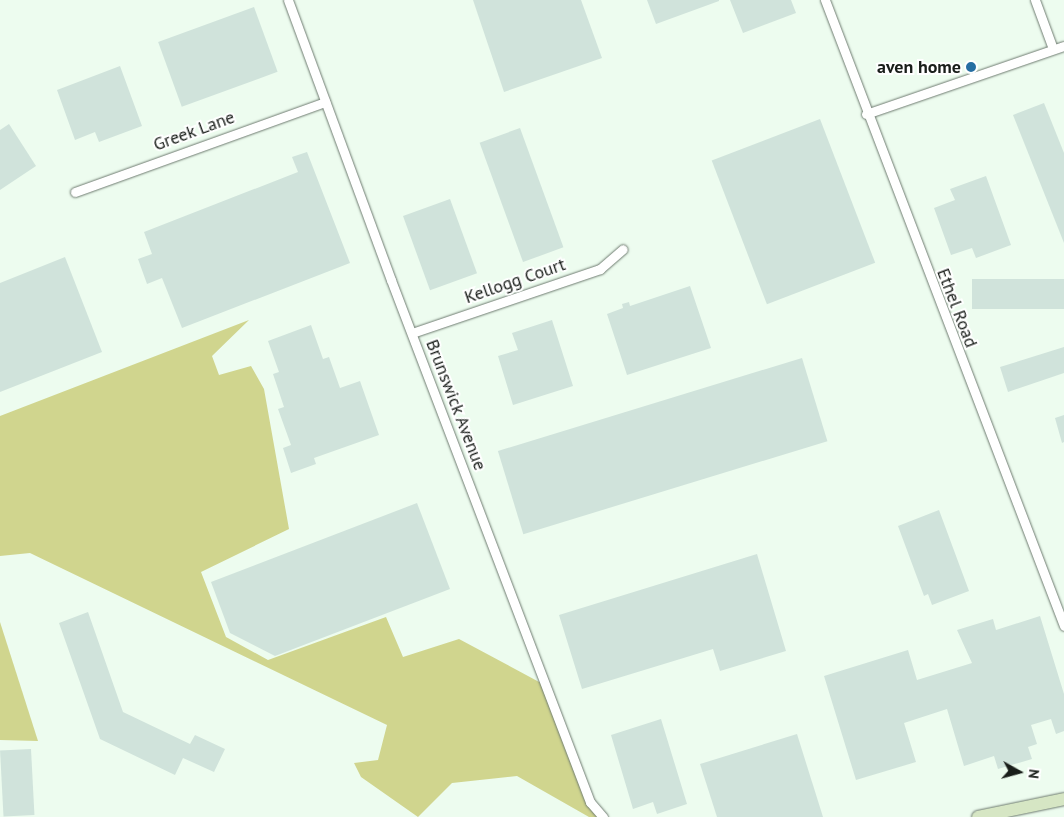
<!DOCTYPE html>
<html>
<head>
<meta charset="utf-8">
<style>
  body { margin:0 }
  #map { position:relative; width:1064px; height:817px; overflow:hidden; background:#edfcef; font-family:"PT Sans",sans-serif }
  div>[style] { position:absolute }
  .green>* { inset:0; background:#d0d58e }
  .building>* { inset:0; background:#d0e3db; transform-origin:0 0 }
  .roads { filter:drop-shadow(0 0 1px #6e7b70) drop-shadow(0 0 1px #6e7b70) }
  .street>* { height:9px; margin:-4.5px; padding:0 4.5px; transform-origin:4.5px; border-radius:4.5px; background:#fff }
  .secondary>* { height:12px; margin:-6px; padding:0 6px; transform-origin:6px; border-radius:6px; background:#d6e6c4 }
  .dots>* { width:14px; height:14px; translate:-50% -50%; box-sizing:border-box; border:2px solid #fff; border-radius:50% }
  span { translate:-50% -50%; white-space:nowrap; text-align:center; line-height:1.15; -webkit-text-stroke:4px #fff; paint-order:stroke }
  .poi-label { font-size:18px; color:#191e1a; font-weight:700 }
  .right { translate:-100% -50%; text-align:right }
  .street-label { font-size:18px; color:#191e1a }
  .north { position:absolute; left:994px; top:747px; width:50px; height:50px; -webkit-text-stroke:4px #fff; paint-order:stroke; rotate:97deg; font-size:14px; font-weight:700; line-height:20px; text-align:center; color:#191e1a }
  .north::after { content:''; display:block; margin:auto; width:18px; height:22px; background:#191e1a; clip-path:polygon(50% 0,100% 100%,50% 72%,0 100%) }
</style>
</head>
<body>
<div id="map">
  <div class="green">
    <i style="clip-path:polygon(249px 320px,212px 356px,219px 375px,251px 366px,264px 389px,289px 529px,201px 572px,226px 637px,268px 660px,386px 617px,403px 657px,459px 639px,541px 683px,600px 817px,589px 817px,517px 776px,452px 783px,418px 817px,361px 777px,354px 763px,378px 760px,387px 725px,30px 553px,0 556px,0 416px)"></i>
    <i style="clip-path:polygon(0 622px,38px 741px,0 740px)"></i>
  </div>
  <div class="building">
    <i style="clip-path:polygon(473px 0,581px 0,602px 58px,504px 92px)"></i>
    <i style="clip-path:polygon(647px 0,719px 0,719px 1px,656px 24px)"></i>
    <i style="clip-path:polygon(730px 0,791px 0,796px 13px,743px 33px)"></i>
    <i style="left:254px;top:7px;width:69px;height:102px;rotate:70deg"></i>
    <i style="clip-path:polygon(120px 66px,142px 126px,99px 142px,95px 132px,75px 140px,57px 90px)"></i>
    <i style="clip-path:polygon(1044px 103px,1064px 153px,1064px 243px,1013px 115px)"></i>
    <i style="left:820px;top:119px;width:154px;height:116px;rotate:69deg"></i>
    <i style="clip-path:polygon(9px 124px,36px 166px,0 190px,0 130px)"></i>
    <i style="left:520px;top:128px;width:127px;height:43px;rotate:70deg"></i>
    <i style="clip-path:polygon(307px 152px,350px 263px,182px 328px,162px 278px,147px 284px,138px 259px,152px 254px,144px 232px,298px 172px,292px 157px)"></i>
    <i style="clip-path:polygon(986px 176px,1011px 245px,976px 258px,972px 248px,951px 255px,934px 208px,955px 200px,950px 189px)"></i>
    <i style="left:450px;top:199px;width:79px;height:50px;rotate:70deg"></i>
    <i style="clip-path:polygon(65px 257px,102px 352px,0 392px,0 283px)"></i>
    <i style="left:1064px;top:279px;width:30px;height:92px;rotate:90deg"></i>
    <i style="clip-path:polygon(690px 286px,711px 348px,627px 375px,607px 314px,623px 308px,622px 304px,629px 302px,630px 306px)"></i>
    <i style="clip-path:polygon(552px 320px,573px 386px,513px 405px,498px 356px,518px 350px,512px 333px)"></i>
    <i style="clip-path:polygon(311px 325px,323px 359px,329px 357px,340px 388px,360px 381px,379px 435px,314px 458px,316px 464px,291px 473px,283px 448px,291px 445px,278px 409px,284px 407px,273px 374px,279px 372px,268px 341px)"></i>
    <i style="clip-path:polygon(1064px 347px,1064px 373px,1008px 392px,1000px 367px)"></i>
    <i style="left:802px;top:358px;width:87px;height:318px;rotate:73deg"></i>
    <i style="clip-path:polygon(1064px 415px,1064px 442px,1062px 443px,1055px 418px)"></i>
    <i style="clip-path:polygon(417px 503px,450px 589px,275px 656px,230px 633px,211px 582px)"></i>
    <i style="clip-path:polygon(939px 510px,969px 591px,932px 605px,928px 594px,924px 596px,898px 526px)"></i>
    <i style="clip-path:polygon(757px 554px,786px 651px,720px 671px,713px 649px,582px 689px,559px 615px)"></i>
    <i style="clip-path:polygon(88px 612px,123px 712px,190px 744px,195px 735px,225px 749px,214px 772px,183px 758px,175px 775px,100px 739px,59px 623px)"></i>
    <i style="clip-path:polygon(1040px 616px,1064px 694px,1064px 731px,1056px 734px,1051px 719px,1031px 725px,1037px 744px,1028px 747px,1032px 759px,998px 769px,994px 756px,964px 766px,947px 709px,904px 723px,916px 762px,856px 780px,824px 676px,908px 650px,917px 680px,972px 663px,957px 630px,993px 619px,996px 630px)"></i>
    <i style="clip-path:polygon(661px 719px,687px 804px,657px 814px,653px 802px,633px 809px,611px 735px)"></i>
    <i style="clip-path:polygon(797px 734px,823px 817px,717px 817px,700px 764px)"></i>
    <i style="left:31px;top:749px;width:66px;height:31px;rotate:87deg"></i>
  </div>
  <div class="roads">
    <div class="street">
      <i style="left:288px;top:0;width:298px;rotate:69.8deg"></i>
      <i style="left:391px;top:280px;width:559px;rotate:69.13deg"></i>
      <i style="left:590px;top:802px;width:20px;rotate:49deg"></i>
      <i style="left:825px;top:0;width:670px;rotate:69.1deg"></i>
      <i style="left:1035px;top:0;width:52px;rotate:69.8deg"></i>
      <i style="left:866px;top:114px;width:209px;rotate:-19deg"></i>
      <i style="left:75px;top:192px;width:266px;rotate:-19.8deg"></i>
      <i style="left:412px;top:333px;width:199px;rotate:-18.8deg"></i>
      <i style="left:600px;top:269px;width:30px;rotate:-41deg"></i>
    </div>
    <div class="secondary">
      <i style="left:978px;top:817px;width:88px;rotate:-11.8deg"></i>
    </div>
  </div>
  <div class="dots">
    <i style="left:971px;top:67px;background:#266ea2"></i>
  </div>
  <div class="poi-label">
    <span class="right" style="left:961px;top:67px">aven home</span>
  </div>
  <div class="street-label">
    <span style="left:194px;top:131px;rotate:-20deg">Greek Lane</span>
    <span style="left:515px;top:281px;rotate:-19deg">Kellogg Court</span>
    <span style="left:957px;top:308px;rotate:69deg">Ethel Road</span>
    <span style="left:456px;top:405px;rotate:69deg">Brunswick Avenue</span>
  </div>
  <div class="north">N</div>
</div>
</body>
</html>
